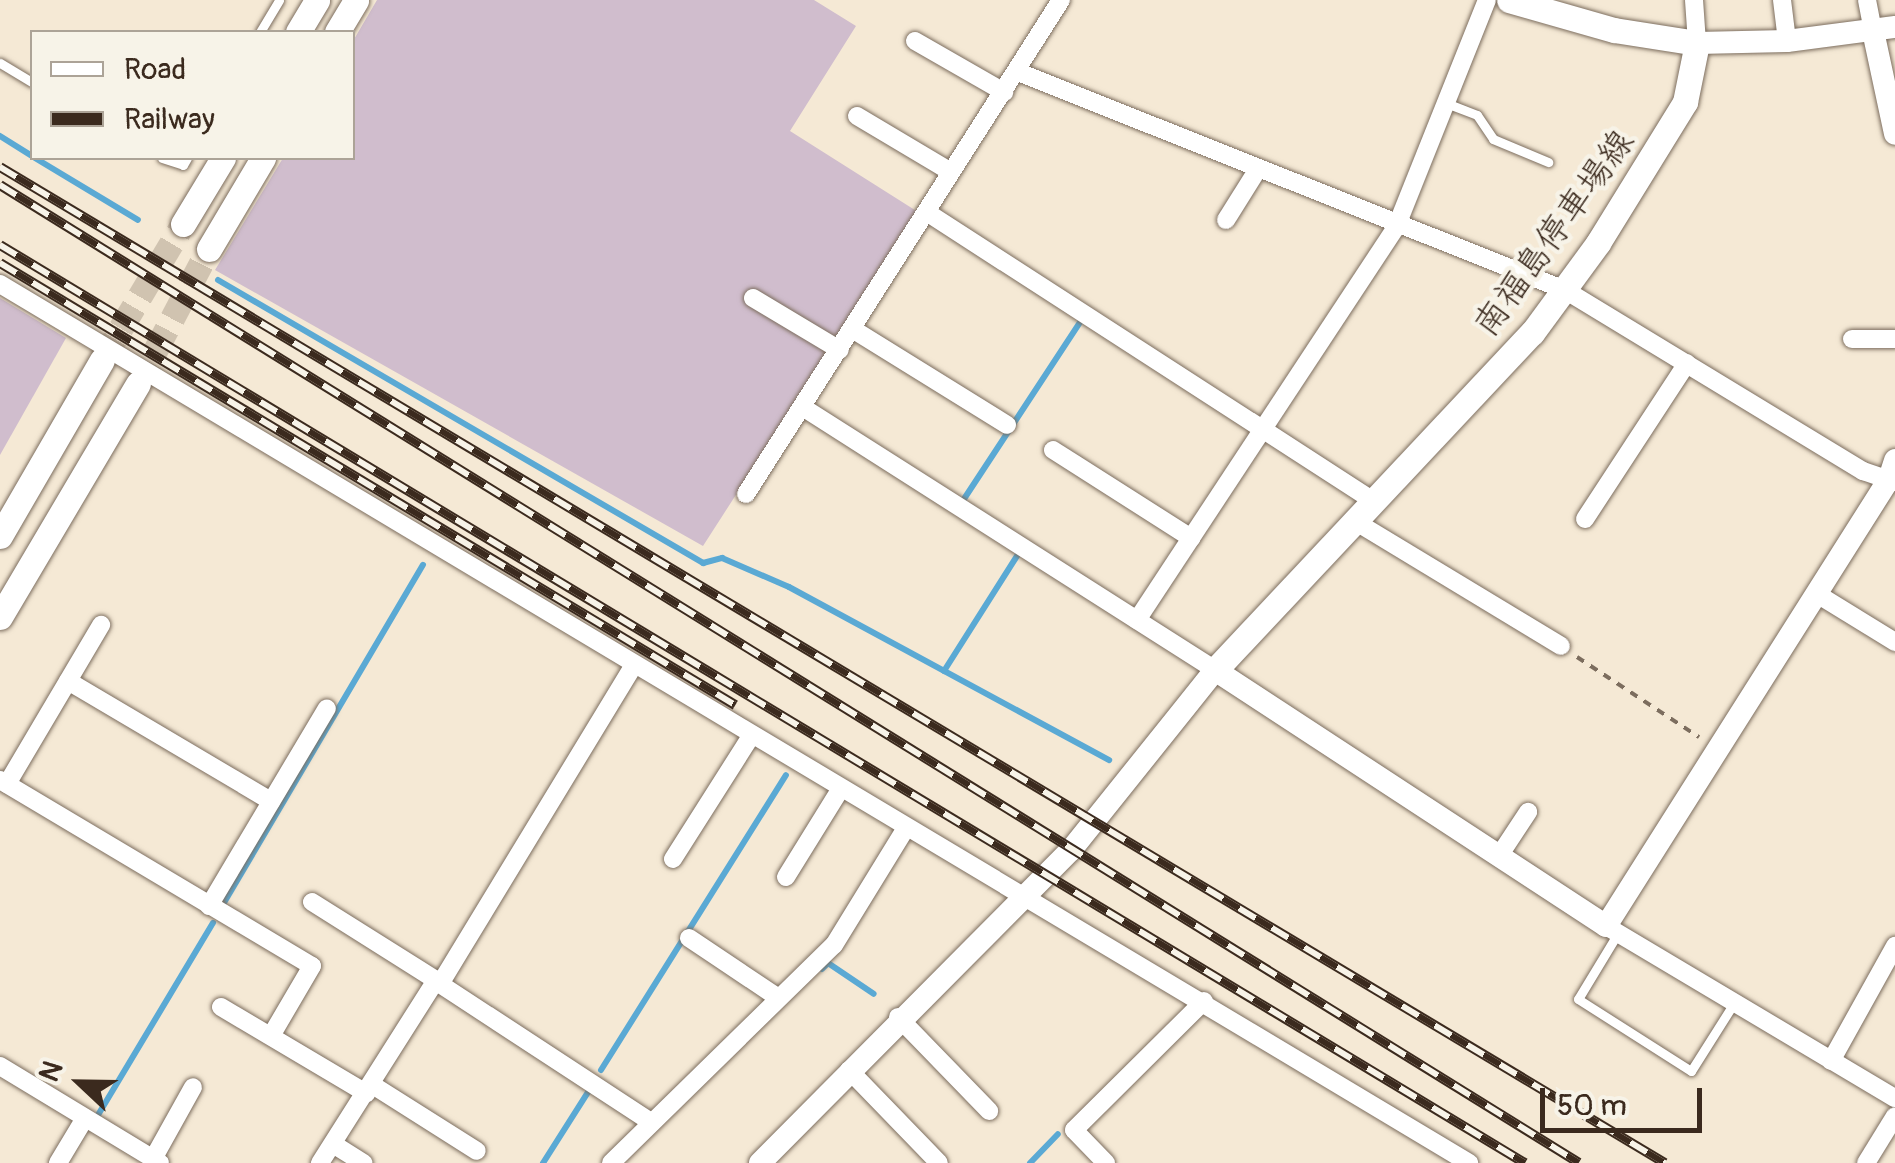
<!DOCTYPE html>
<html>
<head>
<meta charset="utf-8">
<style>
  body { margin:0 }
  #map { position:relative; width:1895px; height:1163px; overflow:hidden; background:#f5e9d5; font-family:Pangolin,"Klee One",sans-serif }
  div>[style] { position:absolute }
  .industrial>* { inset:0; background:#d0bdcd }
  .stream>* { height:6px; margin:-3px; padding:0 3px; transform-origin:3px; border-radius:3px; background:#5aa9d4 }
  .secondary-tunnel>* { height:25px; margin-top:-12.5px; transform-origin:0; background:repeating-linear-gradient(90deg,#d0c3b0 0 25px,transparent 0 37px) }
  .path>* { height:4px; margin-top:-2px; transform-origin:0; background:repeating-linear-gradient(90deg,#7c6d5e 0 8px,transparent 0 16px) }
  .roads { filter:drop-shadow(0 0 2px #7c6d5e) drop-shadow(0 0 2px #7c6d5e) }
  .service>* { height:9px; margin:-4.5px; padding:0 4.5px; transform-origin:4.5px; border-radius:4.5px; background:#fff }
  .minor>* { height:18px; margin:-9px; padding:0 9px; transform-origin:9px; border-radius:9px; background:#fff }
  .tertiary>* { height:22px; margin:-11px; padding:0 11px; transform-origin:11px; border-radius:11px; background:#fff }
  .secondary>* { height:25px; margin:-12.5px; padding:0 12.5px; transform-origin:12.5px; border-radius:12.5px; background:#fff }
  .rail>* { height:10px; margin-top:-5px; transform-origin:0; background:repeating-linear-gradient(90deg,#f7f3e8 0 19px,#3b2a1e 0 38px); box-sizing:border-box; border-block:2px solid #3b2a1e }
  span { translate:-50% -50%; white-space:nowrap; text-align:center; line-height:1.15; -webkit-text-stroke:9px #f7f3e8; paint-order:stroke }
  .street-label { font-size:35px; color:#3b2a1e }
  .legend { position:absolute; left:30px; top:30px; width:325px; height:130px; box-sizing:border-box; background:#f7f3e8; border:2px solid #aca397; margin:0; padding:12px 18px; list-style:none; font-size:30px; color:#3b2a1e }
  .legend li { display:flex; align-items:center; gap:20px; height:50px }
  .legend b { width:50px; border:2px solid #aca397 }
  .north { position:absolute; left:30px; top:1033px; width:100px; height:100px; -webkit-text-stroke:8px #f7f3e8; paint-order:stroke; rotate:292deg; font-size:28px; font-weight:700; line-height:40px; text-align:center; color:#3b2a1e }
  .north::after { content:''; display:block; margin:auto; width:35px; height:45px; background:#3b2a1e; clip-path:polygon(50% 0,100% 100%,50% 72%,0 100%) }
  .scale { position:absolute; left:1540px; top:1088px; width:162px; height:45px; box-sizing:border-box; border:5px solid #3b2a1e; border-top:0; padding-left:12px; font-size:30px; line-height:35px; white-space:nowrap; color:#3b2a1e; -webkit-text-stroke:8px #f7f3e8; paint-order:stroke }
</style>
</head>
<body>
<div id="map">
  <div class="industrial">
    <i style="clip-path:polygon(377px 0,814px 0,856px 26px,790px 131px,918px 212px,703px 546px,215px 270px,283px 158px,352px 158px,353px 41px)"></i>
    <i style="clip-path:polygon(0 298px,66px 338px,0 455px)"></i>
  </div>
  <div class="stream">
    <i style="left:0;top:136px;width:38px;rotate:32deg"></i>
    <i style="left:35px;top:158px;width:120px;rotate:31deg"></i>
    <i style="left:218px;top:280px;width:562px;rotate:30.26deg"></i>
    <i style="left:703px;top:563px;width:20px;rotate:-15deg"></i>
    <i style="left:722px;top:558px;width:73px;rotate:23.4deg"></i>
    <i style="left:789px;top:587px;width:364px;rotate:28.4deg"></i>
    <i style="left:962px;top:502px;width:219px;rotate:-56.7deg"></i>
    <i style="left:944px;top:671px;width:136px;rotate:-57.6deg"></i>
    <i style="left:222px;top:906px;width:396px;rotate:-59.5deg"></i>
    <i style="left:822px;top:969px;width:8px;rotate:-45deg"></i>
    <i style="left:828px;top:963px;width:55px;rotate:34deg"></i>
    <i style="left:601px;top:1070px;width:348px;rotate:-57.9deg"></i>
    <i style="left:98px;top:1115px;width:224px;rotate:-59.1deg"></i>
    <i style="left:543px;top:1163px;width:84px;rotate:-57.6deg"></i>
    <i style="left:1030px;top:1163px;width:40px;rotate:-46deg"></i>
  </div>
  <div class="secondary-tunnel">
    <i style="left:102px;top:360px;width:158px;rotate:-59.2deg"></i>
    <i style="left:138px;top:384px;width:153px;rotate:-62.3deg"></i>
  </div>
  <div class="path">
    <i style="left:1577px;top:657px;width:146px;rotate:33.3deg"></i>
  </div>
  <div class="roads">
    <div class="service">
      <i style="left:260px;top:32px;width:37px;rotate:-59deg"></i>
      <i style="left:0;top:63px;width:37px;rotate:31deg"></i>
      <i style="left:1446px;top:103px;width:33px;rotate:21deg"></i>
      <i style="left:1477px;top:115px;width:29px;rotate:56deg"></i>
      <i style="left:1493px;top:139px;width:60px;rotate:22.7deg"></i>
      <i style="left:162px;top:158px;width:22px;rotate:18deg"></i>
      <i style="left:183px;top:165px;width:8px;rotate:-60deg"></i>
      <i style="left:1618px;top:933px;width:77px;rotate:121.2deg"></i>
      <i style="left:1578px;top:999px;width:134px;rotate:32.5deg"></i>
      <i style="left:1691px;top:1071px;width:80px;rotate:-57.7deg"></i>
    </div>
    <div class="minor">
      <i style="left:1694px;top:0;width:43px;rotate:86deg"></i>
      <i style="left:1782px;top:0;width:41px;rotate:83deg"></i>
      <i style="left:1867px;top:0;width:32px;rotate:79deg"></i>
      <i style="left:915px;top:41px;width:103px;rotate:29.8deg"></i>
      <i style="left:1018px;top:72px;width:589px;rotate:21.73deg"></i>
      <i style="left:1565px;top:290px;width:349px;rotate:31.3deg"></i>
      <i style="left:1863px;top:471px;width:34px;rotate:19deg"></i>
      <i style="left:857px;top:116px;width:109px;rotate:30.8deg"></i>
      <i style="left:928px;top:213px;width:529px;rotate:32.88deg"></i>
      <i style="left:1226px;top:220px;width:60px;rotate:-57.9deg"></i>
      <i style="left:0;top:284px;width:1712px;rotate:30.89deg"></i>
      <i style="left:753px;top:298px;width:101px;rotate:30.9deg"></i>
      <i style="left:854px;top:330px;width:180px;rotate:31.8deg"></i>
      <i style="left:1852px;top:339px;width:43px"></i>
      <i style="left:804px;top:408px;width:487px;rotate:32.5deg"></i>
      <i style="left:1053px;top:450px;width:164px;rotate:32.5deg"></i>
      <i style="left:746px;top:494px;width:586px;rotate:-57.48deg"></i>
      <i style="left:1585px;top:519px;width:186px;rotate:-56.8deg"></i>
      <i style="left:1353px;top:520px;width:243px;rotate:31.2deg"></i>
      <i style="left:1817px;top:594px;width:92px;rotate:31.6deg"></i>
      <i style="left:1137px;top:620px;width:473px;rotate:-56.6deg"></i>
      <i style="left:1397px;top:225px;width:242px;rotate:-68.2deg"></i>
      <i style="left:68px;top:681px;width:236px;rotate:30.6deg"></i>
      <i style="left:0;top:780px;width:363px;rotate:30.8deg"></i>
      <i style="left:312px;top:966px;width:81px;rotate:120.4deg"></i>
      <i style="left:7px;top:784px;width:185px;rotate:-59.4deg"></i>
      <i style="left:1499px;top:856px;width:53px;rotate:-56.6deg"></i>
      <i style="left:673px;top:859px;width:146px;rotate:-57.6deg"></i>
      <i style="left:786px;top:877px;width:102px;rotate:-58.2deg"></i>
      <i style="left:312px;top:902px;width:146px;rotate:32.2deg"></i>
      <i style="left:209px;top:906px;width:230px;rotate:-59.2deg"></i>
      <i style="left:1606px;top:926px;width:336px;rotate:30.8deg"></i>
      <i style="left:689px;top:938px;width:106px;rotate:33.8deg"></i>
      <i style="left:440px;top:984px;width:252px;rotate:33.2deg"></i>
      <i style="left:221px;top:1007px;width:169px;rotate:30.7deg"></i>
      <i style="left:898px;top:1017px;width:131px;rotate:45.9deg"></i>
      <i style="left:1831px;top:1061px;width:132px;rotate:-60.9deg"></i>
      <i style="left:0;top:1066px;width:187px;rotate:31.2deg"></i>
      <i style="left:849px;top:1070px;width:129px;rotate:45.9deg"></i>
      <i style="left:371px;top:1084px;width:125px;rotate:32.3deg"></i>
      <i style="left:333px;top:1144px;width:36px;rotate:32deg"></i>
      <i style="left:153px;top:1159px;width:82px;rotate:-60.9deg"></i>
      <i style="left:58px;top:1163px;width:52px;rotate:-59deg"></i>
      <i style="left:320px;top:1163px;width:217px;rotate:-57.6deg"></i>
      <i style="left:436px;top:980px;width:6px;rotate:45deg"></i>
      <i style="left:440px;top:984px;width:373px;rotate:-58.7deg"></i>
      <i style="left:611px;top:1163px;width:312px;rotate:-44.4deg"></i>
      <i style="left:834px;top:945px;width:137px;rotate:-58.4deg"></i>
      <i style="left:1106px;top:1163px;width:46px;rotate:-134.1deg"></i>
      <i style="left:1074px;top:1130px;width:183px;rotate:-44.8deg"></i>
      <i style="left:1866px;top:1163px;width:55px;rotate:-58.3deg"></i>
    </div>
    <div class="tertiary">
      <i style="left:1873px;top:31px;width:105px;rotate:77.9deg"></i>
      <i style="left:1697px;top:43px;width:90px;rotate:-1.3deg"></i>
      <i style="left:1787px;top:41px;width:109px;rotate:-7.4deg"></i>
      <i style="left:760px;top:1163px;width:441px;rotate:-45.2deg"></i>
      <i style="left:1071px;top:850px;width:231px;rotate:-51.3deg"></i>
      <i style="left:1215px;top:670px;width:467px;rotate:33.2deg"></i>
      <i style="left:1606px;top:926px;width:529px;rotate:-57.66deg"></i>
      <i style="left:1889px;top:479px;width:20px;rotate:-72deg"></i>
    </div>
    <div class="secondary">
      <i style="left:298px;top:32px;width:37px;rotate:-59deg"></i>
      <i style="left:337px;top:32px;width:37px;rotate:-59deg"></i>
      <i style="left:183px;top:224px;width:77px;rotate:-58.8deg"></i>
      <i style="left:209px;top:249px;width:106px;rotate:-59.3deg"></i>
      <i style="left:0;top:536px;width:203px;rotate:-59.9deg"></i>
      <i style="left:0;top:617px;width:271px;rotate:-59.4deg"></i>
      <i style="left:1215px;top:670px;width:463px;rotate:-46.8deg"></i>
      <i style="left:1532px;top:333px;width:112px;rotate:-53.7deg"></i>
      <i style="left:1598px;top:243px;width:166px;rotate:-58.3deg"></i>
      <i style="left:1685px;top:102px;width:60px;rotate:-78.5deg"></i>
      <i style="left:1697px;top:43px;width:84px;rotate:-171.1deg"></i>
      <i style="left:1614px;top:30px;width:109px;rotate:-164.1deg"></i>
    </div>
  </div>
  <div class="rail">
    <i style="left:0;top:167px;width:1940px;rotate:30.89deg"></i>
    <i style="left:0;top:185px;width:1857px;rotate:31.77deg"></i>
    <i style="left:0;top:245px;width:1780px;rotate:31.05deg"></i>
    <i style="left:0;top:263px;width:858px;rotate:31.02deg"></i>
  </div>
  <div class="street-label">
    <span style="left:1554px;top:233px;rotate:-54deg">南福島停車場線</span>
  </div>
  <ul class="legend">
  <li><b style="height:12px;background:#fff"></b>Road</li>
  <li><b style="height:12px;background:#3b2a1e"></b>Railway</li>
  </ul>
  <div class="north">N</div>
  <div class="scale">50 m</div>
</div>
</body>
</html>
